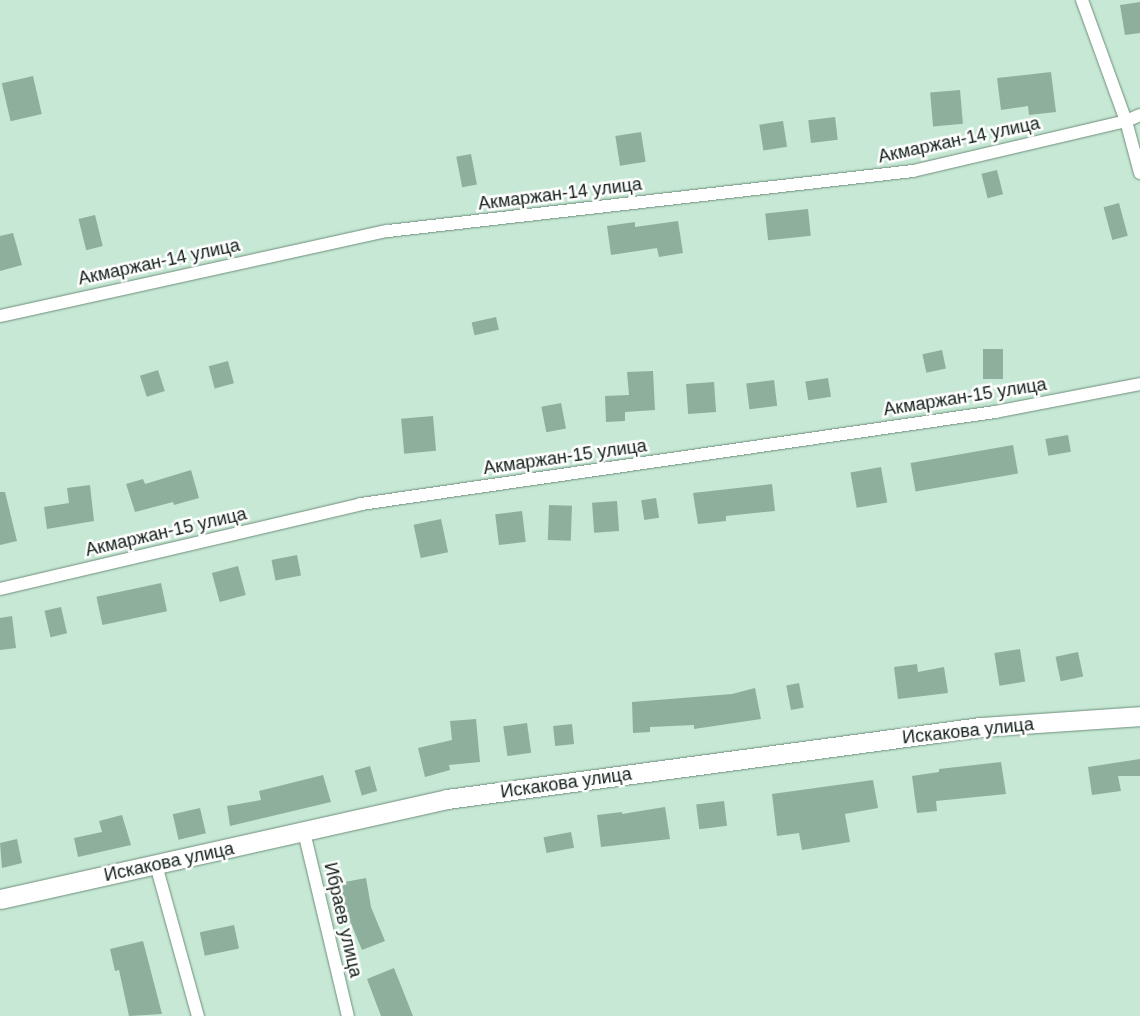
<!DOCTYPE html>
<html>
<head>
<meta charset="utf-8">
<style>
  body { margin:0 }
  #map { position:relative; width:1140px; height:1016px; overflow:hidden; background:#c6e8d4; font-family:Helvetica,sans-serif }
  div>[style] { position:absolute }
  .building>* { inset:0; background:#8eaf9c; transform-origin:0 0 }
  .roads { filter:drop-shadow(0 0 1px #6e8e7b) drop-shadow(0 0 1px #6e8e7b) }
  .street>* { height:12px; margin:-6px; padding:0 6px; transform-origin:6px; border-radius:6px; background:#fff }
  .secondary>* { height:19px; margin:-9.5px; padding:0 9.5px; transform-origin:9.5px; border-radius:9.5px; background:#fff }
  span { translate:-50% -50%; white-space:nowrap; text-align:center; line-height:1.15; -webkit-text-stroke:5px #fff; paint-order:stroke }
  .street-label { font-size:18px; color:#132019 }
</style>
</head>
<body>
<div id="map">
  <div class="building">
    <i style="clip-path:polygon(1140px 2px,1140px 33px,1125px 35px,1120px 5px)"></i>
    <i style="clip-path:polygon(1051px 72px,1056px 112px,1029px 115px,1028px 106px,1001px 110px,997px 78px)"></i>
    <i style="left:33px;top:76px;width:39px;height:32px;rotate:77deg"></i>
    <i style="left:960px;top:90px;width:34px;height:30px;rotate:85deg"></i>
    <i style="left:835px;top:117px;width:23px;height:27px;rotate:83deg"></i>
    <i style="left:783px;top:121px;width:26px;height:24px;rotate:81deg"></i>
    <i style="left:641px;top:132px;width:30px;height:26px;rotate:81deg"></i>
    <i style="left:471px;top:154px;width:31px;height:15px;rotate:79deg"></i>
    <i style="left:997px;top:170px;width:25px;height:16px;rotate:76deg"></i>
    <i style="left:1119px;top:203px;width:34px;height:16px;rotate:75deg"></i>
    <i style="left:808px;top:209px;width:27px;height:43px;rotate:84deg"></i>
    <i style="left:95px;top:215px;width:32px;height:17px;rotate:76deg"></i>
    <i style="clip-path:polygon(678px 221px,683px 253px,659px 257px,657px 248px,611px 255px,607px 226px,635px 222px,635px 227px)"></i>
    <i style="clip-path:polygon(13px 233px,22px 265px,0 271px,0 236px)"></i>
    <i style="left:496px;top:317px;width:13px;height:25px;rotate:77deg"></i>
    <i style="left:983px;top:349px;width:20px;height:30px"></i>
    <i style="left:942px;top:350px;width:19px;height:20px;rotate:78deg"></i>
    <i style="left:228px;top:361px;width:23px;height:20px;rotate:75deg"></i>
    <i style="left:158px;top:370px;width:22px;height:19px;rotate:72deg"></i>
    <i style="clip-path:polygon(653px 371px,655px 410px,625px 412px,625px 421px,606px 422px,605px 396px,629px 395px,627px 372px)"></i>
    <i style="left:828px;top:378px;width:19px;height:23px;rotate:81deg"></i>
    <i style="left:774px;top:380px;width:26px;height:28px;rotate:83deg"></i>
    <i style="left:714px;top:382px;width:30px;height:28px;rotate:86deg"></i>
    <i style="left:561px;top:403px;width:26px;height:20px;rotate:79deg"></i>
    <i style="left:433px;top:416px;width:35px;height:32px;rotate:85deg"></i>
    <i style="left:1068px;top:435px;width:17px;height:23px;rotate:80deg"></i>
    <i style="left:1013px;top:445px;width:29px;height:104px;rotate:80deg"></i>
    <i style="left:881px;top:467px;width:36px;height:31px;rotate:80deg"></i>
    <i style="clip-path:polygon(191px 470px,199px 498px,174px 505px,173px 502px,135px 512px,126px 484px,143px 479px,145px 484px)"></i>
    <i style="clip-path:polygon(772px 484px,775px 511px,726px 516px,726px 521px,698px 524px,693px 493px)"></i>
    <i style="clip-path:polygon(90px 485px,94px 521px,47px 529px,44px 507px,69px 503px,67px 488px)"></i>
    <i style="clip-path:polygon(0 492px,5px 492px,17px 541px,0 545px)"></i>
    <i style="left:656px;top:498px;width:20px;height:15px;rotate:81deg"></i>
    <i style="left:617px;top:501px;width:30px;height:25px;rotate:86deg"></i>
    <i style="left:549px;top:505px;width:23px;height:35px;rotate:2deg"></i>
    <i style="left:522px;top:511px;width:31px;height:27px;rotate:83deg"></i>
    <i style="left:441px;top:519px;width:34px;height:28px;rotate:78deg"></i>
    <i style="left:297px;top:555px;width:21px;height:26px;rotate:79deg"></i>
    <i style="left:238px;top:566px;width:30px;height:27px;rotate:75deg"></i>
    <i style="left:161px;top:583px;width:29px;height:66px;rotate:78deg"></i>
    <i style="left:61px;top:607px;width:27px;height:17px;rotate:77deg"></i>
    <i style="clip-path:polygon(12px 616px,16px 648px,0 650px,0 618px)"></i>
    <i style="left:1020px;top:649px;width:33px;height:26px;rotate:81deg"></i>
    <i style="left:1078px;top:652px;width:25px;height:23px;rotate:78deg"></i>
    <i style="clip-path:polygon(917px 664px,918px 672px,944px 667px,948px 693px,898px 699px,894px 667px)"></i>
    <i style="left:799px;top:683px;width:25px;height:13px;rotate:79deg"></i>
    <i style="clip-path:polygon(755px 688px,761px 719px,694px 729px,694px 725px,650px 727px,650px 732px,633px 733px,632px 702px,732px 694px)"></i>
    <i style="clip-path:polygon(476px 719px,480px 762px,449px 765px,450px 770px,425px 777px,418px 748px,452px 740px,450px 721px)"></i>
    <i style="left:527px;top:723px;width:30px;height:24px;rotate:82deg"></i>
    <i style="left:572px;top:724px;width:20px;height:19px;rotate:84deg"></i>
    <i style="clip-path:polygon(1140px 759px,1140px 776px,1118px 776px,1121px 791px,1092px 795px,1088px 767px)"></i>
    <i style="clip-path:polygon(1001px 762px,1006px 794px,936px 801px,937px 811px,917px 813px,912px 776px,939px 772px,939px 769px)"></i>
    <i style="left:370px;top:766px;width:26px;height:16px;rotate:74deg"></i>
    <i style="clip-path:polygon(323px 775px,331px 802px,230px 826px,227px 806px,261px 800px,259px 791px)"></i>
    <i style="clip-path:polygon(873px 780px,878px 808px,845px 814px,850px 842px,802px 850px,799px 833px,777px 836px,772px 794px)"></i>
    <i style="left:724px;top:801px;width:25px;height:28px;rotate:83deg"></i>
    <i style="clip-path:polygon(665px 807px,670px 839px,601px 847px,597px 815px,622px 812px,622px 814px)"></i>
    <i style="left:200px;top:808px;width:26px;height:28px;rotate:77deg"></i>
    <i style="clip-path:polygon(122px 815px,131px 845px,78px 857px,74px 838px,102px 832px,99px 821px)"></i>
    <i style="left:571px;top:832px;width:16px;height:28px;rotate:79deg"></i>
    <i style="clip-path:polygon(17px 839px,22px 863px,2px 868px,0 843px)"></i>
    <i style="clip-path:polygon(366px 878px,371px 907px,385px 941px,362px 950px,347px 914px,340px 915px,334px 884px)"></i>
    <i style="left:234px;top:925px;width:24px;height:35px;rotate:78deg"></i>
    <i style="clip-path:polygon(143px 941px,162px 1014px,129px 1016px,119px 970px,115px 971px,110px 949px)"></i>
    <i style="clip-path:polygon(394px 968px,413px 1016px,381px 1016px,367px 979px)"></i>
  </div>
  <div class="roads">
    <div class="street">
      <i style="left:1082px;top:0;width:129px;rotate:70deg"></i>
      <i style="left:1126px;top:121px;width:54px;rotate:74.9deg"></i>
      <i style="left:0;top:316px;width:397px;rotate:-12.4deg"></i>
      <i style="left:388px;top:231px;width:528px;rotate:-6.52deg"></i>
      <i style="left:913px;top:171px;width:219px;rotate:-13.2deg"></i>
      <i style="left:1126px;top:121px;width:15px;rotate:-23deg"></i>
      <i style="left:0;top:589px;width:371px;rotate:-13.2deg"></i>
      <i style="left:361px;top:504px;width:641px;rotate:-8.26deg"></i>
      <i style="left:995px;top:412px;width:148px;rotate:-10.9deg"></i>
      <i style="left:304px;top:832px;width:189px;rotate:76.6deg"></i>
      <i style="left:156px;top:865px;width:157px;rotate:74.5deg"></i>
    </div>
    <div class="secondary">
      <i style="left:0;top:899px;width:458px;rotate:-12.6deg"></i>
      <i style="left:447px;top:799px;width:538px;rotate:-7.69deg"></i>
      <i style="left:980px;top:727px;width:160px;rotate:-3.9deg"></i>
    </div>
  </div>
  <div class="street-label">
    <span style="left:959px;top:140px;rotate:-12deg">Акмаржан-14 улица</span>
    <span style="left:560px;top:194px;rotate:-7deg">Акмаржан-14 улица</span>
    <span style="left:159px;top:262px;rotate:-12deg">Акмаржан-14 улица</span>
    <span style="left:965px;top:397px;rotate:-9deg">Акмаржан-15 улица</span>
    <span style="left:565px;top:457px;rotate:-8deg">Акмаржан-15 улица</span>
    <span style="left:166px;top:532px;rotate:-13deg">Акмаржан-15 улица</span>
    <span style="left:968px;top:731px;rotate:-6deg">Искакова улица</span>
    <span style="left:566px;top:783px;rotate:-8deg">Искакова улица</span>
    <span style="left:169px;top:862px;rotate:-12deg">Искакова улица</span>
    <span style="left:343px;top:920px;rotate:77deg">Ибраев улица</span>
  </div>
</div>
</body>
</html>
